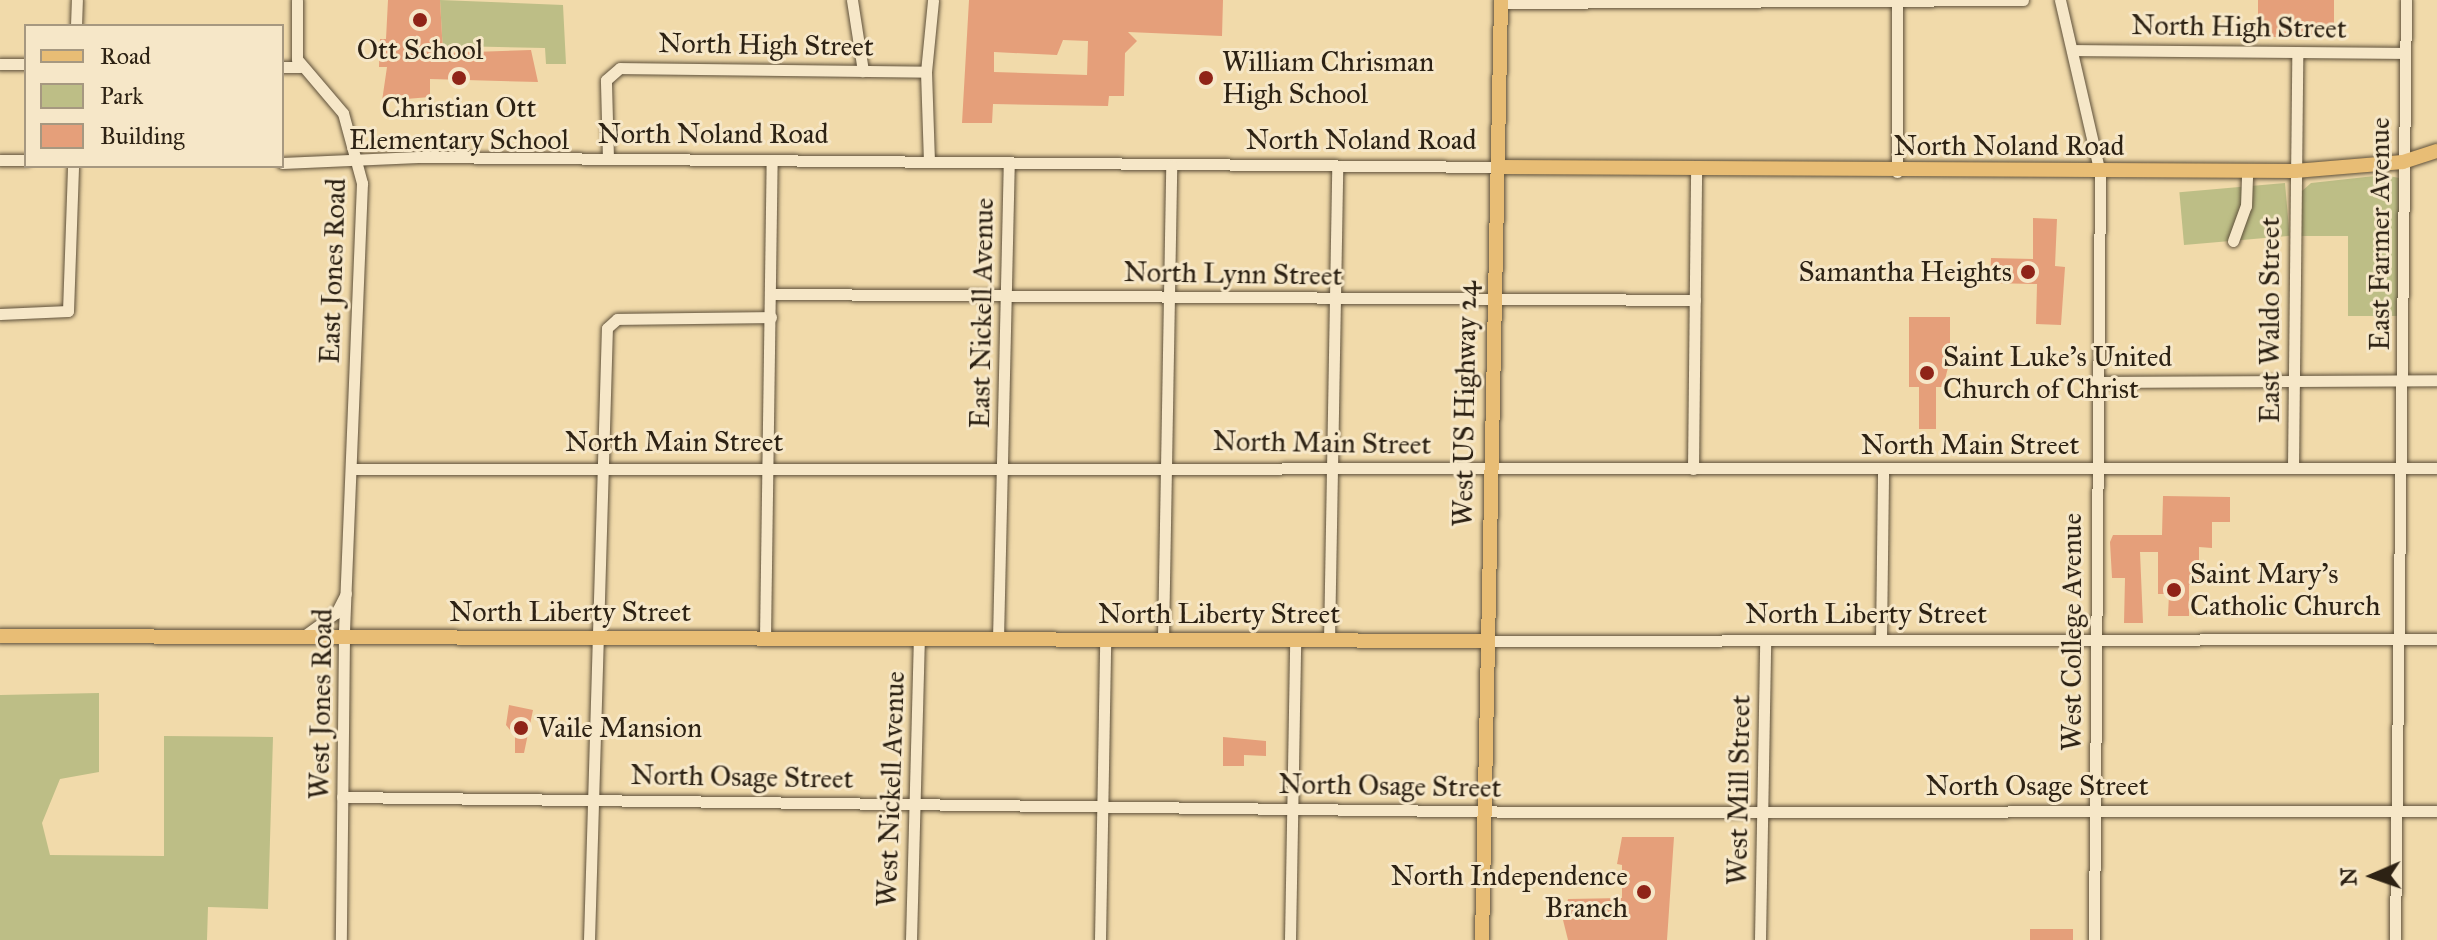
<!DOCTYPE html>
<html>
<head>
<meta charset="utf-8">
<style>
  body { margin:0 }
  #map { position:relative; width:2437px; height:940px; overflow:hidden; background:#f1daaa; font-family:"IM FELL Great Primer",serif }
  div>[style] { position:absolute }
  .green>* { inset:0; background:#bdbe86; transform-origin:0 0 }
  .building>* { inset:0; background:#e59f7a; transform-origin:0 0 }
  .roads { filter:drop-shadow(0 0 2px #5e503a) drop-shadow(0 0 2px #5e503a) }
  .minor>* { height:11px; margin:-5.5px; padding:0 5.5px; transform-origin:5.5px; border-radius:5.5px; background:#f6e7c8 }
  .major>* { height:14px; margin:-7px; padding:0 7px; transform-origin:7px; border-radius:7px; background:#e8bd75 }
  .dots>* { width:22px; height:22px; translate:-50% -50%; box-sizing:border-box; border:4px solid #f6e7c8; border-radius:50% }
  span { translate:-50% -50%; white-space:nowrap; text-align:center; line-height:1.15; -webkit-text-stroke:6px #f6e7c8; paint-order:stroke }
  .street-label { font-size:28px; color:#2d2214 }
  .poi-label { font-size:28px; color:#2d2214 }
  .left { translate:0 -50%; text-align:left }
  .right { translate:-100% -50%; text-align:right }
  .legend { position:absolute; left:24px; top:24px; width:260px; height:144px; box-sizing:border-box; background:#f6e7c8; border:2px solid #a69880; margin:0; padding:10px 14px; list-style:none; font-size:24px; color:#2d2214 }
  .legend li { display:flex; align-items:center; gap:16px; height:40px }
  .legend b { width:40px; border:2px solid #a69880 }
  .north { position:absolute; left:2333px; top:836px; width:80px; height:80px; -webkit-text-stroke:6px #f6e7c8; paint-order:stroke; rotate:268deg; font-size:22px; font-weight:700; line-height:32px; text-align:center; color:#2d2214 }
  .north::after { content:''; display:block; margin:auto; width:28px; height:36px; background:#2d2214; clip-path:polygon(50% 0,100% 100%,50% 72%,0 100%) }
</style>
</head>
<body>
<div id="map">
  <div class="green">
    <i style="clip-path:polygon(440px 0,563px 5px,566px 64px,546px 64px,545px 48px,454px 46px,453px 53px,443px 53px)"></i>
    <i style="clip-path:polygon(2384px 175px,2399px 178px,2399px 316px,2348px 316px,2348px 236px,2301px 236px,2302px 191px,2311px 183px)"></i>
    <i style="left:2285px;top:183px;width:53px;height:106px;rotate:85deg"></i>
    <i style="clip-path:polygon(99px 693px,99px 772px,60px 779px,42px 823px,50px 855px,164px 856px,164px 736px,273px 737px,268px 909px,208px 907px,207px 940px,0 940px,0 695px)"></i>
  </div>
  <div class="building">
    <i style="clip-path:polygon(388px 0,440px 0,443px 53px,531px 50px,538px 82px,430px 79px,430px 97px,382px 101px,387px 67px,379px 67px,380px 39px,386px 39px)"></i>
    <i style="clip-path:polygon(evenodd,969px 0,1223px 0,1222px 36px,1128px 32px,1137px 41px,1125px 53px,1124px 96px,1109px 96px,1108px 106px,993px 104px,992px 123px,962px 123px,969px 0,1063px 40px,1088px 41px,1087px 75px,994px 72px,994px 52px,1057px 55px,1063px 40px)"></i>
    <i style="left:2258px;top:0;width:76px;height:37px"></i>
    <i style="clip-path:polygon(2033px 218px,2057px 219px,2055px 266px,2065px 267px,2061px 325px,2036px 324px,2037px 284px,1990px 283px,1991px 258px,2033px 259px)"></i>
    <i style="clip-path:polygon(1909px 317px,1950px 317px,1950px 360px,1943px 387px,1936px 387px,1936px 429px,1919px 429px,1919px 387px,1909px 387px)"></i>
    <i style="clip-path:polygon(2163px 496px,2230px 497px,2230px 522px,2212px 522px,2212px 548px,2199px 547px,2199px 585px,2189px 585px,2189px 616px,2168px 616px,2169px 594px,2158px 594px,2158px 552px,2140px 552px,2143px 623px,2124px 623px,2125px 578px,2112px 578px,2110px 542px,2113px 535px,2162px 535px)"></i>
    <i style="clip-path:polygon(509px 705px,533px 710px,524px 753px,515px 753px,515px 736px,506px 725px)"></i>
    <i style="clip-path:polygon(1223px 737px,1266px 741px,1266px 756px,1244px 755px,1244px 766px,1223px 766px)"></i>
    <i style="clip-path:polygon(1622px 837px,1674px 837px,1667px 940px,1568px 940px,1563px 920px,1568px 899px,1622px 898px,1622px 865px,1617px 864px)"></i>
    <i style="left:2030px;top:929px;width:43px;height:11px"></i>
  </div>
  <div class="roads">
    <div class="minor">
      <i style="left:297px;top:0;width:59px;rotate:90deg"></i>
      <i style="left:297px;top:59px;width:71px;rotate:49.6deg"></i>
      <i style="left:343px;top:113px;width:73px;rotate:74.8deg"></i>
      <i style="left:362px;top:183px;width:454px;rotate:92.3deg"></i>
      <i style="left:344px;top:637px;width:303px;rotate:90.6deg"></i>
      <i style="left:852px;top:0;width:72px;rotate:81.2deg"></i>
      <i style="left:1897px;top:0;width:172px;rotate:90deg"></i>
      <i style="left:2060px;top:0;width:178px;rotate:77deg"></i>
      <i style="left:2100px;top:173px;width:767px;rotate:90.45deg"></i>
      <i style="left:1501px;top:3px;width:522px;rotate:-0.33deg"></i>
      <i style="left:76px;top:26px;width:26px;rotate:-88deg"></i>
      <i style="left:2072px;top:50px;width:333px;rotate:0.5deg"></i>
      <i style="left:0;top:64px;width:26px"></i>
      <i style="left:282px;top:67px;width:18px"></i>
      <i style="left:608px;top:159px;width:79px;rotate:-91.5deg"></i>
      <i style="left:606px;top:80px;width:18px;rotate:-41deg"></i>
      <i style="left:620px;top:68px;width:306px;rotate:0.7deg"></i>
      <i style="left:0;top:160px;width:26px"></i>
      <i style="left:929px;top:162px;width:90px;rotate:-91.9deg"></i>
      <i style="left:926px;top:72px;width:72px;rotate:-84.4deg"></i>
      <i style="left:282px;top:163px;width:136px;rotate:-2.5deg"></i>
      <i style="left:418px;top:157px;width:1080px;rotate:0.53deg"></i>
      <i style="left:2233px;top:241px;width:37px;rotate:-70deg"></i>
      <i style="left:2246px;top:206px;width:35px;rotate:-88deg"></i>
      <i style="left:772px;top:294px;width:923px;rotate:0.37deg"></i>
      <i style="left:0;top:314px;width:68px;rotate:-2.5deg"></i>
      <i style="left:68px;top:311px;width:145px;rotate:-88deg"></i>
      <i style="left:2099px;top:382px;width:338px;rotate:-0.3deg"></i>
      <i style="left:2293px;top:468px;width:416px;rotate:-89.4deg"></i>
      <i style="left:351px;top:469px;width:2086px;rotate:-0.03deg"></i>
      <i style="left:1693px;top:469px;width:301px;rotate:-89.4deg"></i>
      <i style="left:304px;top:636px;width:39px;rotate:-36deg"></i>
      <i style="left:336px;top:613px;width:22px;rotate:-63deg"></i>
      <i style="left:765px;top:638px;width:478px;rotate:-89.2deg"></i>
      <i style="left:998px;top:639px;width:476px;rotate:-88.7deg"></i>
      <i style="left:1163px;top:639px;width:474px;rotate:-89deg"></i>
      <i style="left:1881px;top:640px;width:171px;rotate:-89.3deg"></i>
      <i style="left:1329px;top:641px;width:475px;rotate:-89deg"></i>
      <i style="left:1487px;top:641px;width:950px;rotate:-0.12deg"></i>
      <i style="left:342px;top:797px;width:1190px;rotate:0.72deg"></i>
      <i style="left:1532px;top:812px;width:905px;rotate:-0.06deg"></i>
      <i style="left:589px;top:940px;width:612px;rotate:-88.32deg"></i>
      <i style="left:607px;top:328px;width:13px;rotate:-42deg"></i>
      <i style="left:617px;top:319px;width:154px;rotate:-0.7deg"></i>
      <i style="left:911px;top:940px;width:302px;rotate:-88.5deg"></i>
      <i style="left:1100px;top:940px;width:301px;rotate:-89deg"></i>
      <i style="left:1290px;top:940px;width:300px;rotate:-89deg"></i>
      <i style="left:1760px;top:940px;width:299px;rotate:-89deg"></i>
      <i style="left:2395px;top:940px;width:940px;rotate:-89.33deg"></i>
    </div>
    <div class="major">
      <i style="left:1498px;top:167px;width:797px;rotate:0.29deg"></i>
      <i style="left:2295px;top:171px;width:108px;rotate:-4.8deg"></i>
      <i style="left:2403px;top:162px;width:36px;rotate:-18deg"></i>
      <i style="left:0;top:636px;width:1487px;rotate:0.19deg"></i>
      <i style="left:1482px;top:940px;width:940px;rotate:-88.84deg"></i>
    </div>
  </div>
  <div class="dots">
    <i style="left:420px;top:20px;background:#8f2418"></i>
    <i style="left:459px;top:78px;background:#8f2418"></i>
    <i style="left:1206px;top:78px;background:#8f2418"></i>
    <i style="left:2028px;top:272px;background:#8f2418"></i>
    <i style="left:1927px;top:373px;background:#8f2418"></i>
    <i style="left:2174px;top:590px;background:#8f2418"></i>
    <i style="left:521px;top:728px;background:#8f2418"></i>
    <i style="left:1644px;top:892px;background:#8f2418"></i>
  </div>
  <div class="street-label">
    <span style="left:2239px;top:27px;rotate:1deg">North High Street</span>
    <span style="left:766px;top:45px;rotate:1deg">North High Street</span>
    <span style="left:713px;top:134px">North Noland Road</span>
    <span style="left:1361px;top:140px">North Noland Road</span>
    <span style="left:2009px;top:146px">North Noland Road</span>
    <span style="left:2380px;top:234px;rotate:-90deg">East Farmer Avenue</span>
    <span style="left:333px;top:271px;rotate:-88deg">East Jones Road</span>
    <span style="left:1233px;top:274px;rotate:1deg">North Lynn Street</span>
    <span style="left:982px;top:313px;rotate:-89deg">East Nickell Avenue</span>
    <span style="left:2270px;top:320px;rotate:-90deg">East Waldo Street</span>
    <span style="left:1465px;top:404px;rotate:-89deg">West US Highway 24</span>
    <span style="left:674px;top:442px">North Main Street</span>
    <span style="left:1322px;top:443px;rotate:1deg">North Main Street</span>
    <span style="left:1970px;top:445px">North Main Street</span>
    <span style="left:570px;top:612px">North Liberty Street</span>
    <span style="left:1219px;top:614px">North Liberty Street</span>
    <span style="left:1866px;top:614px">North Liberty Street</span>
    <span style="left:2072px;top:632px;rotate:-90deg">West College Avenue</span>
    <span style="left:321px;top:704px;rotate:-89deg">West Jones Road</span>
    <span style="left:742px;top:777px;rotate:1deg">North Osage Street</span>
    <span style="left:1390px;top:786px;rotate:1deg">North Osage Street</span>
    <span style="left:2037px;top:786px">North Osage Street</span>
    <span style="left:891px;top:789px;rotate:-88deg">West Nickell Avenue</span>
    <span style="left:1739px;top:790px;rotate:-89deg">West Mill Street</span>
  </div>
  <div class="poi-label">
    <span style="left:420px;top:50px">Ott School</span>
    <span class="left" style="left:1222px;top:78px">William Chrisman<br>High School</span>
    <span style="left:459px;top:124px">Christian Ott<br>Elementary School</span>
    <span class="right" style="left:2012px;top:272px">Samantha Heights</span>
    <span class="left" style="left:1943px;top:373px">Saint Luke's United<br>Church of Christ</span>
    <span class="left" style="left:2190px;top:590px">Saint Mary's<br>Catholic Church</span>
    <span class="left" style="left:537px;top:728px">Vaile Mansion</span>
    <span class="right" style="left:1628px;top:892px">North Independence<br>Branch</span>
  </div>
  <ul class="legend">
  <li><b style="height:10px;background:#e8bd75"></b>Road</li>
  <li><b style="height:22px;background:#bdbe86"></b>Park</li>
  <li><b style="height:22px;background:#e59f7a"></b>Building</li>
  </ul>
  <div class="north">N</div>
</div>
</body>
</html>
